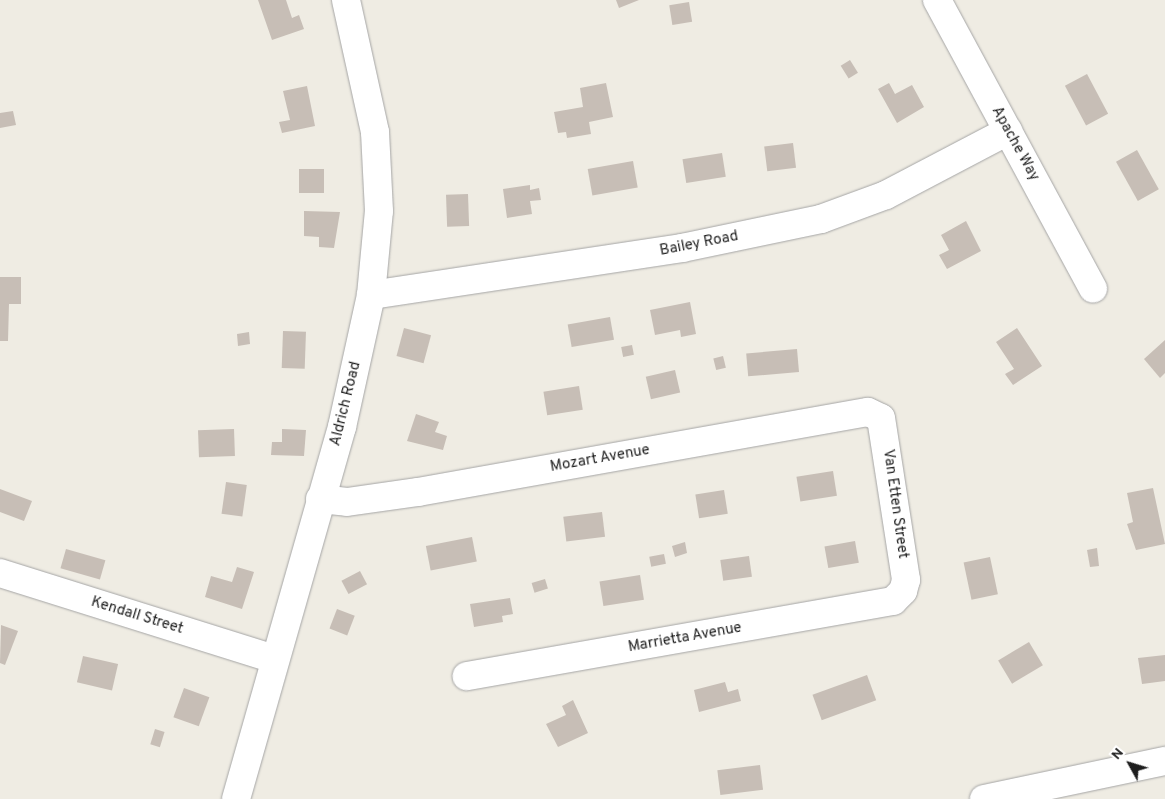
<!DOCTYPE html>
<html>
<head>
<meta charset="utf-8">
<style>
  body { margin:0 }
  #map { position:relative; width:1165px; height:799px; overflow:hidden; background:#efece3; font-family:Overpass,sans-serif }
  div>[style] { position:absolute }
  .building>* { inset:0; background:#c7beb6; transform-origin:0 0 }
  .roads { filter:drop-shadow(0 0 1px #a5a5a5) drop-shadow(0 0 1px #a5a5a5) }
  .minor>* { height:28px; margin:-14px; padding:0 14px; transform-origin:14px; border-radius:14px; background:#fff }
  span { translate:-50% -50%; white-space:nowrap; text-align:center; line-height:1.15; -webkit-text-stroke:4px #fff; paint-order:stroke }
  .street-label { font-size:15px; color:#1e1e1e }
  .north { position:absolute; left:1105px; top:739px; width:50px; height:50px; -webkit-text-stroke:4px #fff; paint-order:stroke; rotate:309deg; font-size:14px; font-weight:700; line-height:20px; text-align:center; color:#1e1e1e }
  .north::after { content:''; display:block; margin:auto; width:18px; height:22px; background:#1e1e1e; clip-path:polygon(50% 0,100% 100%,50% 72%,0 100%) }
</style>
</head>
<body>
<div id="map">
  <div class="building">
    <i style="clip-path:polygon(258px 0,286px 0,292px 18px,299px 15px,304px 29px,272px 40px)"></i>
    <i style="clip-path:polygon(616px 0,639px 0,619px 8px)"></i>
    <i style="left:689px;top:2px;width:20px;height:20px;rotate:81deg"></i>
    <i style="left:850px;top:60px;width:15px;height:11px;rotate:58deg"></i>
    <i style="left:1087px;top:74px;width:45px;height:25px;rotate:62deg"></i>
    <i style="clip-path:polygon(606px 83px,613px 117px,589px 122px,591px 134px,567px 138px,566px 132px,558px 133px,554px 112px,583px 107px,580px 88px)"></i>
    <i style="clip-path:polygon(889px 83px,895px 94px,912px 85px,924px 107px,897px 123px,878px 89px)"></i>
    <i style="clip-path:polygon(307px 86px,315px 126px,282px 133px,279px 122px,290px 120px,283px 91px)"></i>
    <i style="clip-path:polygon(13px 111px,16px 125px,0 128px,0 113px)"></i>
    <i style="left:793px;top:143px;width:25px;height:29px;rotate:83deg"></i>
    <i style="left:1137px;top:150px;width:45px;height:24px;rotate:61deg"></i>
    <i style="left:722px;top:153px;width:24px;height:40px;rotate:81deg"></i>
    <i style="left:633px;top:161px;width:27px;height:46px;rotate:80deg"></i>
    <i style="left:299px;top:169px;width:25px;height:24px"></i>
    <i style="clip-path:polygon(530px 185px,530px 190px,539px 188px,541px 200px,530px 201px,532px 214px,507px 218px,503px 189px)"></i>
    <i style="left:468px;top:194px;width:32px;height:22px;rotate:88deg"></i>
    <i style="clip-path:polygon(304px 211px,340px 212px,334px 248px,319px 247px,319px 237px,304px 236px)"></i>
    <i style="clip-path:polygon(966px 221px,981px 251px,947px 269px,939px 255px,949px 250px,941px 235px)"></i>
    <i style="clip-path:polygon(0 277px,21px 277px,21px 304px,9px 304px,8px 341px,0 341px)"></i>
    <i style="clip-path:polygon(690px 302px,696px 334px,681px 337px,680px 330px,655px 335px,650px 310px)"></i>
    <i style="left:610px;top:317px;width:23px;height:43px;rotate:80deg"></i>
    <i style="left:404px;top:328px;width:28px;height:29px;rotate:15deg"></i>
    <i style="clip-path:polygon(1017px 328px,1042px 366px,1013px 385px,1005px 374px,1014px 369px,996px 342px)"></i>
    <i style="left:283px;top:331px;width:23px;height:37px;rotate:2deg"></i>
    <i style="clip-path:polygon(249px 332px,250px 344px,238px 346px,237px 334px)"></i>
    <i style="clip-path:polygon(1165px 340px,1165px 373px,1160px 378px,1144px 359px)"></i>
    <i style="left:632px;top:345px;width:10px;height:11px;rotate:79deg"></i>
    <i style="left:797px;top:349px;width:23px;height:51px;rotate:85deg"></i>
    <i style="left:723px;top:356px;width:12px;height:10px;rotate:76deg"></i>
    <i style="left:675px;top:370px;width:23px;height:30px;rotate:77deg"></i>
    <i style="left:579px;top:386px;width:24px;height:36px;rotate:81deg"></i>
    <i style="clip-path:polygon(416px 414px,439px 422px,435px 432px,447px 436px,443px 450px,407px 441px)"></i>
    <i style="left:234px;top:429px;width:27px;height:36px;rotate:88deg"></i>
    <i style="clip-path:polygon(282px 429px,306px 430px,304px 456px,271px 455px,272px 442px,282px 442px)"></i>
    <i style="left:833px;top:471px;width:25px;height:37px;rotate:81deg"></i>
    <i style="left:226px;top:482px;width:21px;height:32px;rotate:8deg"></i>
    <i style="clip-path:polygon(1153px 488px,1165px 544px,1136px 550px,1127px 524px,1133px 522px,1127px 493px)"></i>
    <i style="clip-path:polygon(0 489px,32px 501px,24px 521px,0 512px)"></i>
    <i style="left:724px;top:490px;width:24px;height:29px;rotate:81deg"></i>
    <i style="left:602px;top:512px;width:25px;height:39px;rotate:83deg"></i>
    <i style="left:472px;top:537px;width:25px;height:47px;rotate:79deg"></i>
    <i style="left:855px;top:541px;width:22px;height:31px;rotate:80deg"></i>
    <i style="clip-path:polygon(685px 542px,687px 553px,675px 557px,672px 546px)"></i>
    <i style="clip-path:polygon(1097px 548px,1099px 566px,1090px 567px,1087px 550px)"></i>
    <i style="left:66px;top:549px;width:41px;height:20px;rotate:16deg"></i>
    <i style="left:664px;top:554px;width:10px;height:15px;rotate:79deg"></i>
    <i style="left:749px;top:556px;width:21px;height:29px;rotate:82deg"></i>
    <i style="left:990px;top:557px;width:38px;height:27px;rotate:78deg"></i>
    <i style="clip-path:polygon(237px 567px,254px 572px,242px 609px,205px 597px,211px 576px,232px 582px)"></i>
    <i style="left:360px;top:571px;width:15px;height:21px;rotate:62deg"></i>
    <i style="left:640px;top:575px;width:25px;height:41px;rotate:81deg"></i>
    <i style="left:545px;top:579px;width:10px;height:14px;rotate:73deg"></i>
    <i style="clip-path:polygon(510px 598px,513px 614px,502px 616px,503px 622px,474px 627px,470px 604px)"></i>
    <i style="left:337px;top:609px;width:19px;height:21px;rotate:21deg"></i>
    <i style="clip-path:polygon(1px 625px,18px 631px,5px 665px,0 663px)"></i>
    <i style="left:1029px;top:642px;width:27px;height:36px;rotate:59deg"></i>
    <i style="clip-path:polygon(1165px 655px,1165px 681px,1142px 684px,1138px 658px)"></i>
    <i style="left:83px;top:656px;width:36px;height:27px;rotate:13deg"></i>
    <i style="left:867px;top:675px;width:27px;height:58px;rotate:70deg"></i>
    <i style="clip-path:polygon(725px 682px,728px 692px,738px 689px,741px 701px,699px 712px,694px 690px)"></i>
    <i style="left:184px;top:688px;width:27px;height:31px;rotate:20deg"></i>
    <i style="clip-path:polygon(573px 700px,588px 733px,558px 747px,546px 724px,566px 715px,562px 706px)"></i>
    <i style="left:155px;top:729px;width:10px;height:16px;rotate:17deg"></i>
    <i style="left:760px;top:765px;width:25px;height:43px;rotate:83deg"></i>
  </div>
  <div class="roads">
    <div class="minor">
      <i style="left:937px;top:0;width:328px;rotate:61.6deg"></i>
      <i style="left:371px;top:295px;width:315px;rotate:-8.6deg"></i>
      <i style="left:682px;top:248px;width:142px;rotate:-11.8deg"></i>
      <i style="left:821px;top:219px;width:69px;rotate:-20.3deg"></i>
      <i style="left:886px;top:195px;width:138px;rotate:-27.7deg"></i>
      <i style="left:320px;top:499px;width:27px;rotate:6deg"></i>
      <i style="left:347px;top:502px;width:72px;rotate:-8deg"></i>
      <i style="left:418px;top:492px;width:457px;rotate:-10.1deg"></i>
      <i style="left:868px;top:412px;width:14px;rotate:25deg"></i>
      <i style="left:881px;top:418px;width:164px;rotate:81.2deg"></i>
      <i style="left:906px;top:580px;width:11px;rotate:105deg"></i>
      <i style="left:903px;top:591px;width:14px;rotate:135deg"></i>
      <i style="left:893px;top:601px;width:433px;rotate:170deg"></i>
      <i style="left:0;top:573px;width:288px;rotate:17.4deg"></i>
      <i style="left:236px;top:799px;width:387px;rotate:-74.1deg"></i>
      <i style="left:342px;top:427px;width:135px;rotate:-77.6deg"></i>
      <i style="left:371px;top:295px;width:84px;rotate:-84.6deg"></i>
      <i style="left:379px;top:211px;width:79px;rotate:-92.9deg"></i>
      <i style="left:375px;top:132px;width:135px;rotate:-102.4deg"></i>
      <i style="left:984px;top:799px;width:185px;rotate:-11.9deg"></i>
    </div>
  </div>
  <div class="street-label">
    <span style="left:1015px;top:144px;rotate:61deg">Apache Way</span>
    <span style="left:699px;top:244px;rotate:-11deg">Bailey Road</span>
    <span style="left:346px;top:404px;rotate:-76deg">Aldrich Road</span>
    <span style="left:600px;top:459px;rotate:-10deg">Mozart Avenue</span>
    <span style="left:895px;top:504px;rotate:82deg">Van Etten Street</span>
    <span style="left:137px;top:616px;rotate:17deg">Kendall Street</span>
    <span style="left:685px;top:638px;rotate:-10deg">Marrietta Avenue</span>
  </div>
  <div class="north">N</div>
</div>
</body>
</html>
